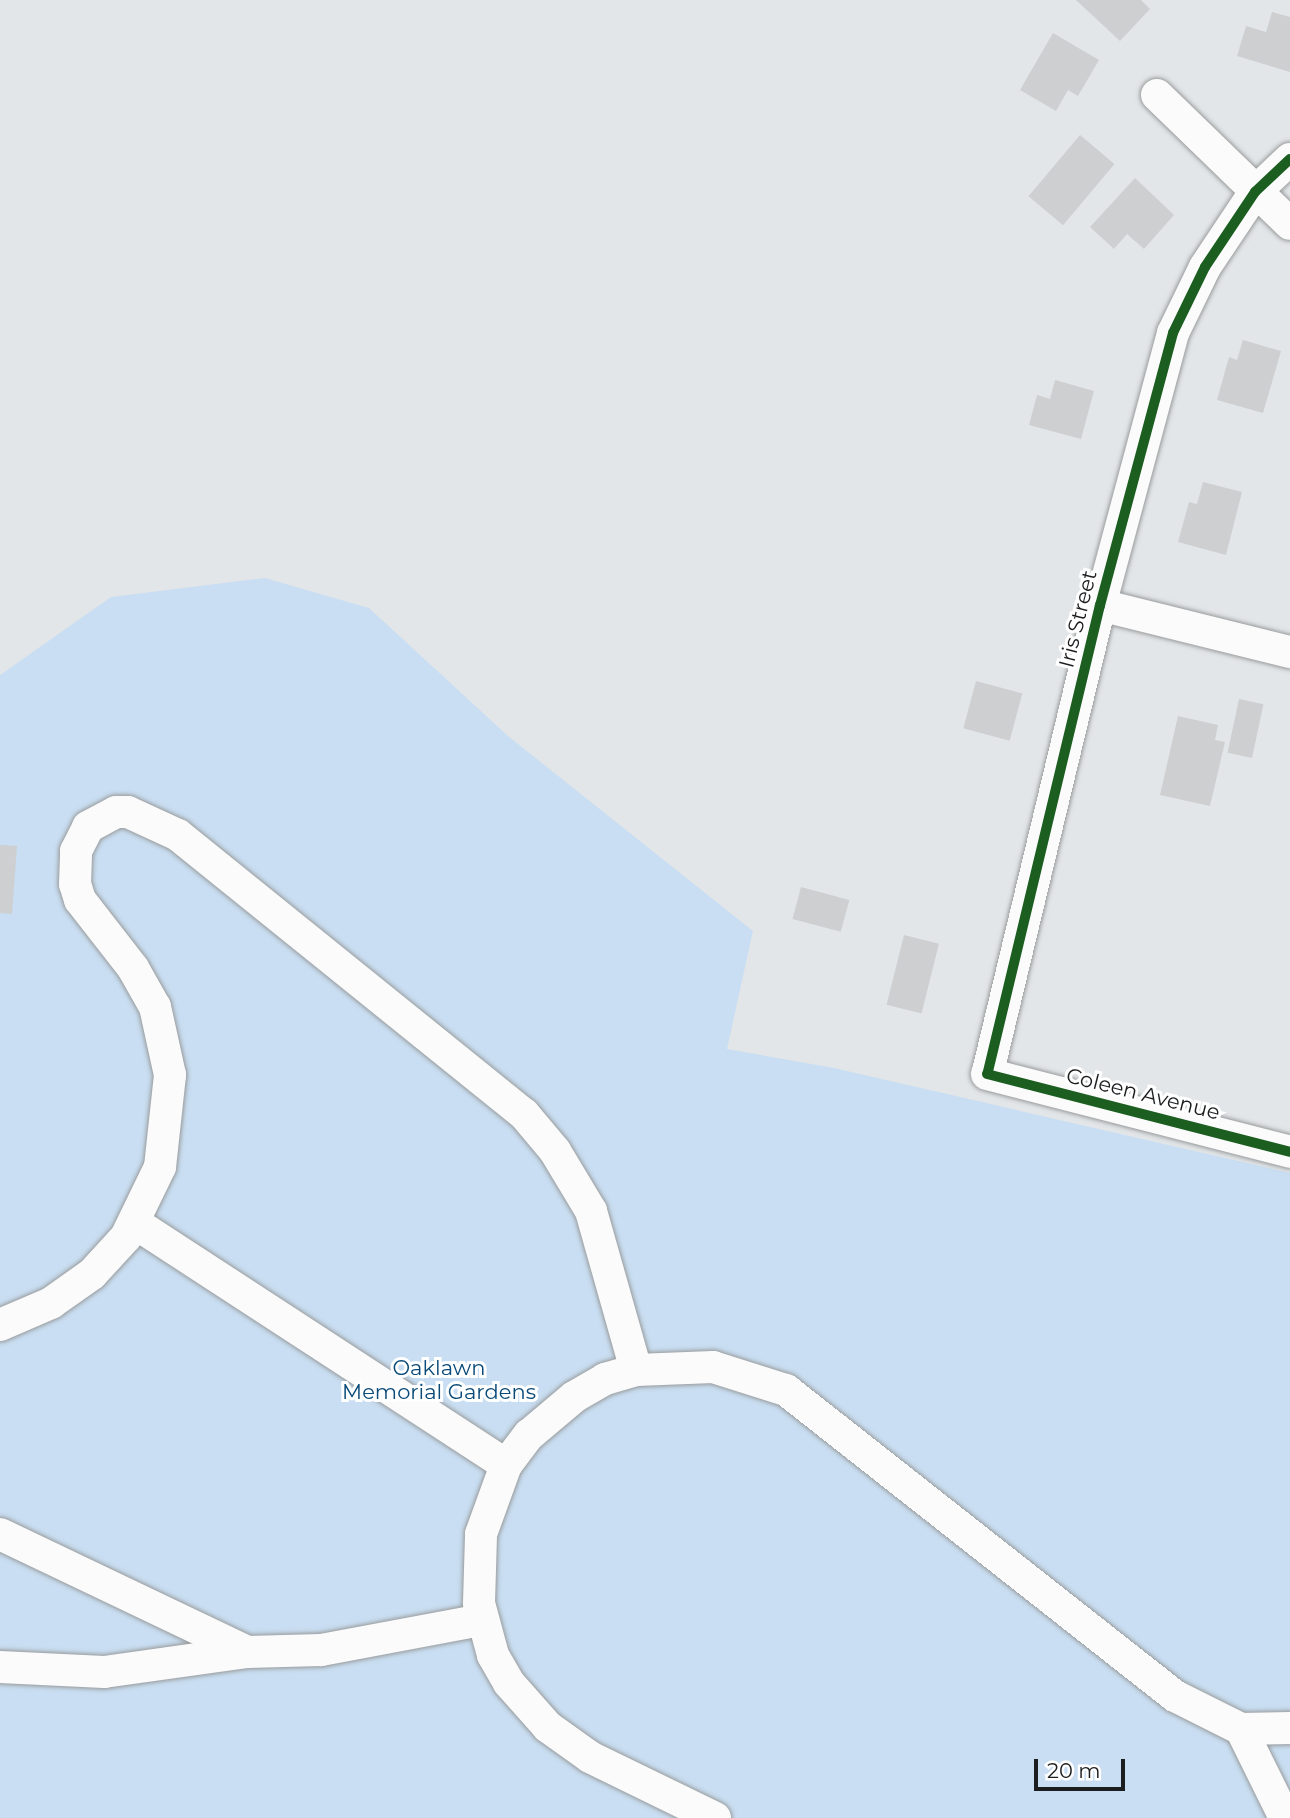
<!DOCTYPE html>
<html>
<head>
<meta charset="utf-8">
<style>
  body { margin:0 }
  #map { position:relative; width:1290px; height:1818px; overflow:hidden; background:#e3e6e8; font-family:Montserrat,sans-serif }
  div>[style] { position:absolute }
  .green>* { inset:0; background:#c9def2 }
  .building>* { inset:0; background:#cdcfd1; transform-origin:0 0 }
  .roads { filter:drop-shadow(0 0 2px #999c9d) drop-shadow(0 0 2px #999c9d) }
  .minor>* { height:32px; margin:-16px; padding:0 16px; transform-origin:16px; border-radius:16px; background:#fbfbfc }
  .cycleway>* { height:10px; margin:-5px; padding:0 5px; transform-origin:5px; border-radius:5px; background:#1b5e20 }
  span { translate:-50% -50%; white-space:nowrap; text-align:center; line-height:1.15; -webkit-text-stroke:6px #fff; paint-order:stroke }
  .street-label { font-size:21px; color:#1b1d1f }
  .park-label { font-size:21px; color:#094a79 }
  .scale { position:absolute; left:1034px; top:1759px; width:91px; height:32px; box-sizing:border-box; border:4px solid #1b1d1f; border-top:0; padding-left:9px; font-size:21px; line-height:24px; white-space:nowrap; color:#1b1d1f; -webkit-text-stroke:5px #fff; paint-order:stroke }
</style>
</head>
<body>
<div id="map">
  <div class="green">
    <i style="clip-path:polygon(265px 578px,369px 608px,508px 736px,753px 931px,727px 1049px,834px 1068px,1290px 1173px,1290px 1818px,0 1818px,0 675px,111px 597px)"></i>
  </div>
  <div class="building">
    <i style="clip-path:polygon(1076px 0,1141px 0,1150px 9px,1120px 41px)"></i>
    <i style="clip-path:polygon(1272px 12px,1290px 17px,1290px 72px,1237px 56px,1246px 26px,1266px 32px)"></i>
    <i style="clip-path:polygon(1053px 33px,1099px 60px,1078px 96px,1068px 90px,1056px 111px,1020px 90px)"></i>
    <i style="left:1080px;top:135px;width:45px;height:80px;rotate:40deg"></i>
    <i style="clip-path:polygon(1135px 178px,1174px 215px,1144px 249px,1127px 234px,1114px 249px,1090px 227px)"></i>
    <i style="clip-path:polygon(1243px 340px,1281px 351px,1263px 413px,1217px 400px,1229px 357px,1237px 360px)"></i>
    <i style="clip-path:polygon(1055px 380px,1094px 391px,1081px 439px,1029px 425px,1037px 395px,1050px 399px)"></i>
    <i style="clip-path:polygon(1203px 482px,1242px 492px,1226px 555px,1178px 542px,1189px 502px,1197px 504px)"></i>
    <i style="left:976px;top:681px;width:48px;height:49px;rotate:15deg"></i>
    <i style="left:1239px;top:699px;width:25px;height:55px;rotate:12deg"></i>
    <i style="clip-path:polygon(1178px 716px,1218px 725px,1215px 740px,1225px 742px,1210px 806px,1160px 795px)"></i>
    <i style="clip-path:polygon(0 845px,17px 846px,12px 914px,0 913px)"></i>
    <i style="left:801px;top:887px;width:50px;height:33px;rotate:15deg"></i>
    <i style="left:904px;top:935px;width:36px;height:72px;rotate:14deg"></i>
  </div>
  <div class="roads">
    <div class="minor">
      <i style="left:1157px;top:95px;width:185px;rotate:44.1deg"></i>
      <i style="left:1290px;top:159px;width:48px;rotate:136.7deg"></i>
      <i style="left:1255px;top:192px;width:90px;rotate:123.7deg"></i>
      <i style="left:1205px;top:267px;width:73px;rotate:115.9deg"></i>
      <i style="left:1173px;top:333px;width:282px;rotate:105deg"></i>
      <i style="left:1100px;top:605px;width:482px;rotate:103.5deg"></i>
      <i style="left:987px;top:1074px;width:313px;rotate:14.4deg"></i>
      <i style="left:1100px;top:605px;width:196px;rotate:13.9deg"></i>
      <i style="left:135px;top:1223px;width:443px;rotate:33.1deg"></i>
      <i style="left:0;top:1325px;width:56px;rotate:-23.3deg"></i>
      <i style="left:51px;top:1303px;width:50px;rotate:-35.3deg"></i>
      <i style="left:92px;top:1274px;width:50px;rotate:-47.4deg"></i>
      <i style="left:126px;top:1237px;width:78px;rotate:-64.1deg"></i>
      <i style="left:160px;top:1167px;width:93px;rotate:-83.8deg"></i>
      <i style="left:170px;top:1075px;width:70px;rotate:-102.4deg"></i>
      <i style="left:155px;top:1007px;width:45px;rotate:-119.4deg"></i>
      <i style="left:133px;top:968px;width:86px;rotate:-127.9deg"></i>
      <i style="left:80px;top:900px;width:17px;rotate:-107deg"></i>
      <i style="left:75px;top:884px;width:33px;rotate:-88deg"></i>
      <i style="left:76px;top:851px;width:27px;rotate:-63deg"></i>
      <i style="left:88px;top:827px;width:32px;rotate:-28deg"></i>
      <i style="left:116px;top:812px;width:12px"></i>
      <i style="left:128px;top:812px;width:55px;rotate:24.7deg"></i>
      <i style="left:178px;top:835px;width:444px;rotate:38.9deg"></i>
      <i style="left:524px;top:1114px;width:48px;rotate:50deg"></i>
      <i style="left:555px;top:1151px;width:70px;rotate:59deg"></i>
      <i style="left:591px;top:1211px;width:165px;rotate:74.2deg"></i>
      <i style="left:0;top:1534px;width:274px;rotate:25.5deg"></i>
      <i style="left:247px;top:1652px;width:74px;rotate:-1.5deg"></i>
      <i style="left:321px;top:1650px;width:164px;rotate:-10.6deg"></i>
      <i style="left:0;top:1667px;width:104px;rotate:2.8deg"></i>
      <i style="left:104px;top:1672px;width:143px;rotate:-8deg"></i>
      <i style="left:715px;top:1818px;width:139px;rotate:-154deg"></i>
      <i style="left:590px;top:1757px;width:52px;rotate:-144.5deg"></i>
      <i style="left:548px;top:1727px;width:59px;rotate:-131.6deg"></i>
      <i style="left:509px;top:1683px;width:32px;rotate:-120deg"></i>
      <i style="left:493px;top:1655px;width:54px;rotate:-105.1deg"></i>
      <i style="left:479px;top:1603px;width:69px;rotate:-88.3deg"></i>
      <i style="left:481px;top:1534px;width:73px;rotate:-70.1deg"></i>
      <i style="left:506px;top:1465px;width:38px;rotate:-53deg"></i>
      <i style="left:529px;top:1435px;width:59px;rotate:-40.2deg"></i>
      <i style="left:574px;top:1397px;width:36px;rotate:-30deg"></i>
      <i style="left:605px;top:1379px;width:32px;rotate:-16deg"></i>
      <i style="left:636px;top:1370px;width:77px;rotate:-2.2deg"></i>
      <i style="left:713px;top:1367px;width:77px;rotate:17.5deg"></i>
      <i style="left:786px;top:1390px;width:495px;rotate:38.2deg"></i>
      <i style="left:1175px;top:1696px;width:74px;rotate:26.6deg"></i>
      <i style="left:1285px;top:1818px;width:99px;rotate:-116.3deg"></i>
      <i style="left:1241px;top:1729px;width:49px;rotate:-1.2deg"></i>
    </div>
  </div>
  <div class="cycleway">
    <i style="left:1290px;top:159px;width:48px;rotate:136.7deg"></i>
    <i style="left:1255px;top:192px;width:90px;rotate:123.7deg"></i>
    <i style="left:1205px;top:267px;width:73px;rotate:115.9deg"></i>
    <i style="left:1173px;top:333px;width:282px;rotate:105deg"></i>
    <i style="left:1100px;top:605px;width:482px;rotate:103.5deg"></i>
    <i style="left:987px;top:1074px;width:313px;rotate:14.4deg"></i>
  </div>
  <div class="street-label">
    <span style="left:1078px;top:619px;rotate:-76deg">Iris Street</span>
    <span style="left:1143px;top:1094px;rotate:14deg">Coleen Avenue</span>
  </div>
  <div class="park-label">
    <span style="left:439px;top:1380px">Oaklawn<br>Memorial Gardens</span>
  </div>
  <div class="scale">20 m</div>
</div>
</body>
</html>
